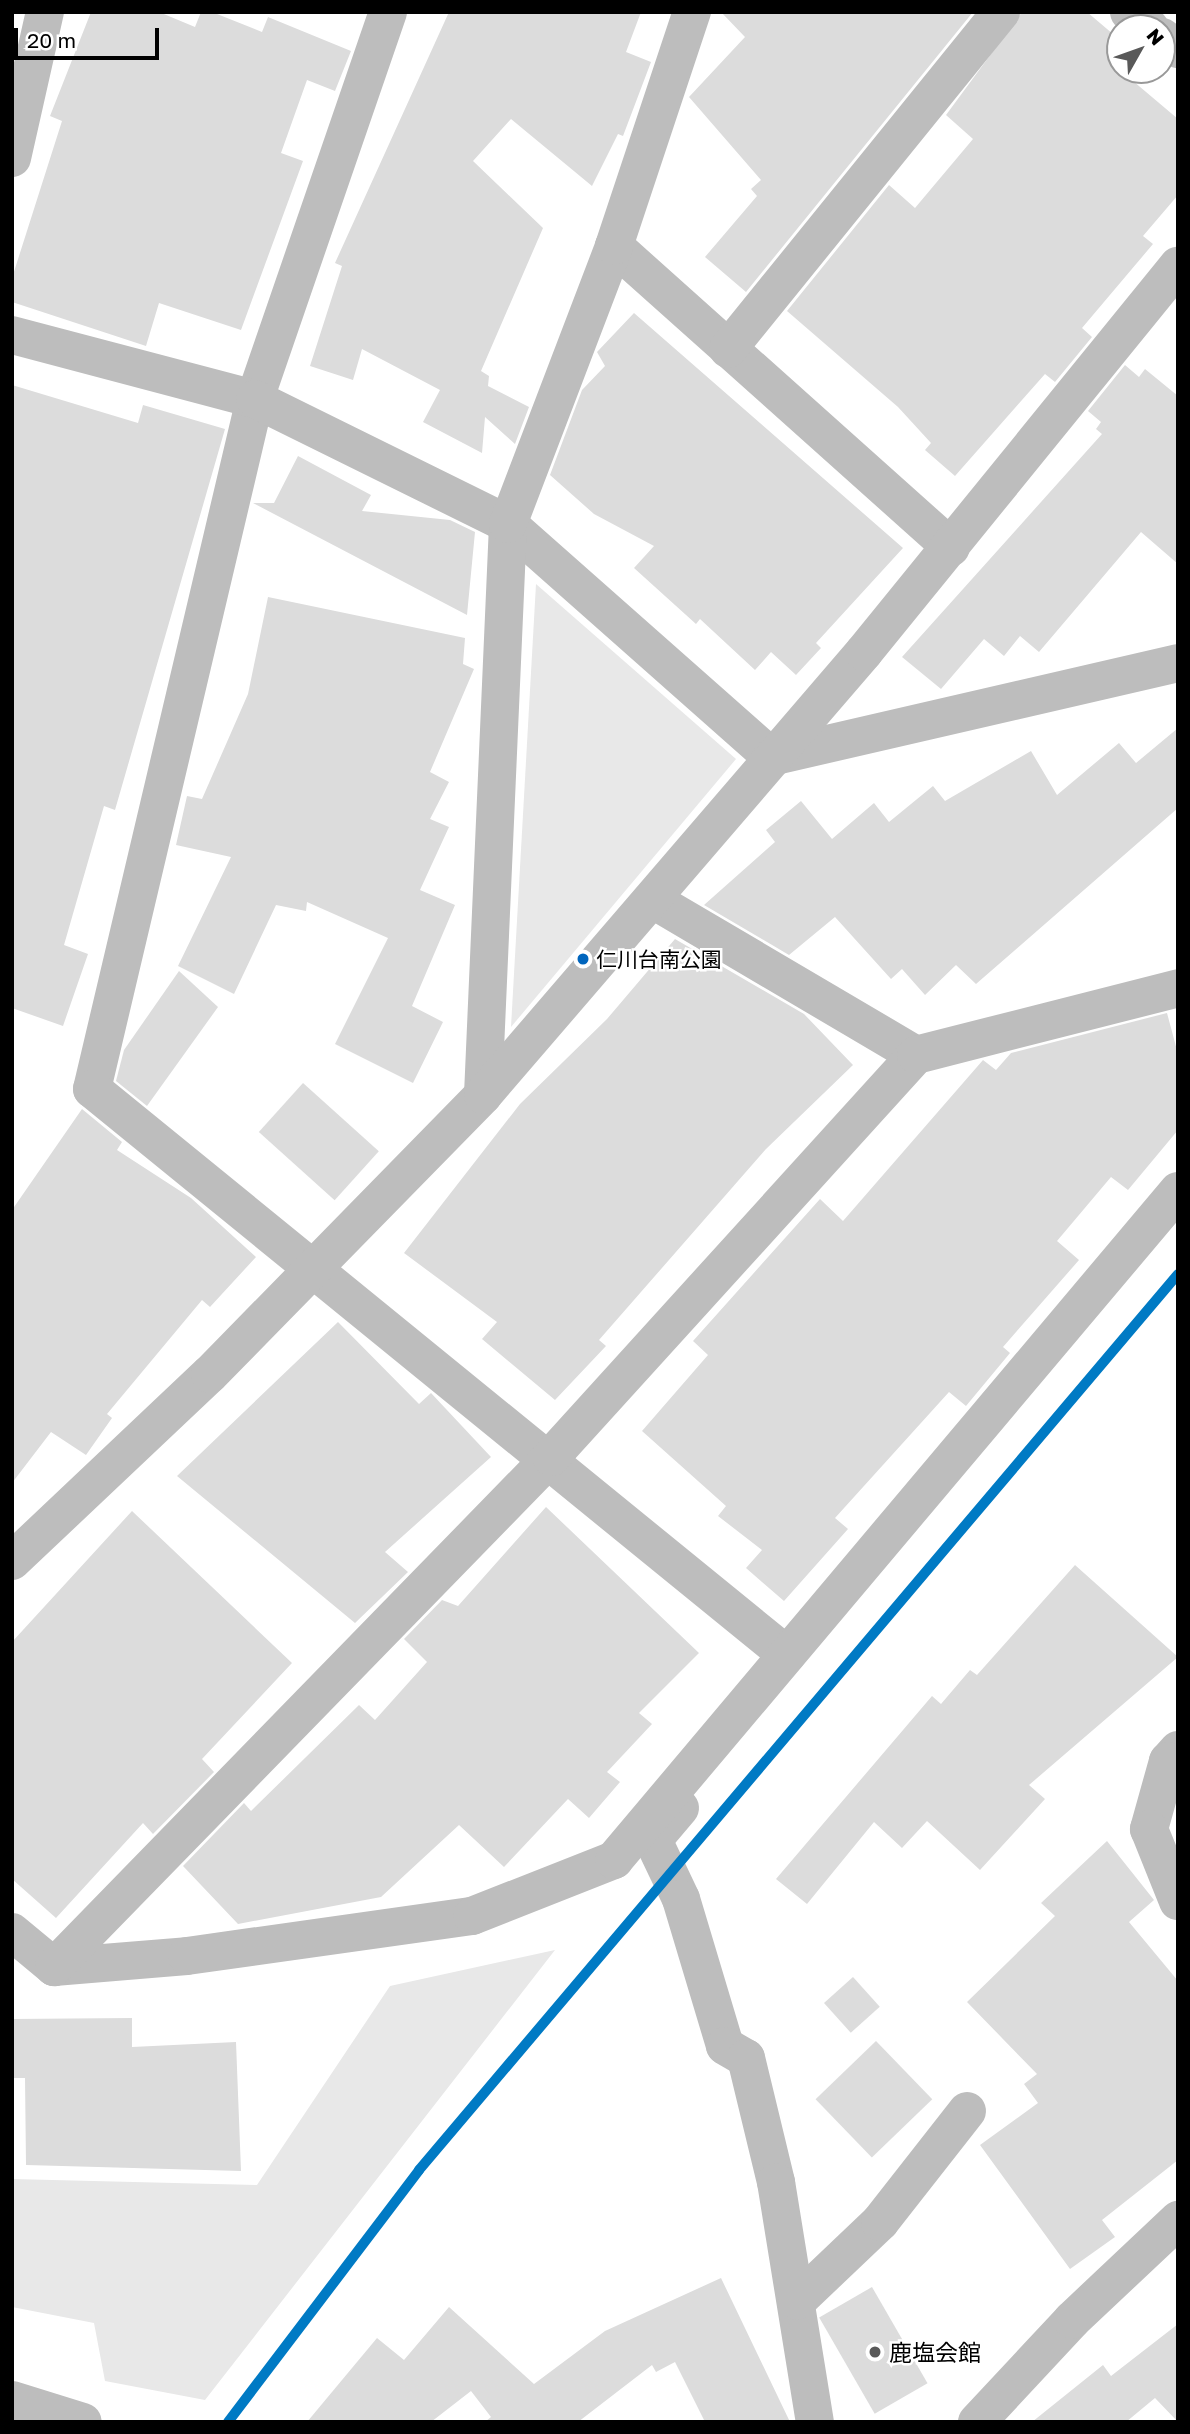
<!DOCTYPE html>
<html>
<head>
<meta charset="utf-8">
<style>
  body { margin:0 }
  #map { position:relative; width:1190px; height:2434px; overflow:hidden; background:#fff; font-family:"Golos Text","Noto Sans JP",sans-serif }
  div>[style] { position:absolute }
  .green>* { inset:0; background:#e8e8e8 }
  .building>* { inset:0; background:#dcdcdc; transform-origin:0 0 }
  .minor>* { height:38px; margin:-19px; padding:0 19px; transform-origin:19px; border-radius:19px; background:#bdbdbd }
  .rail-1>* { height:10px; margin:-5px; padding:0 5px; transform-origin:5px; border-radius:5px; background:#007ac4 }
  .dots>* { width:19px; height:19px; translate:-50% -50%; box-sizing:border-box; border:4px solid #fff; border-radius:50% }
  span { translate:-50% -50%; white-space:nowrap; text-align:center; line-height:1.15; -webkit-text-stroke:5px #fff; paint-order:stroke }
  .bus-label { font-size:21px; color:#000 }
  .left { translate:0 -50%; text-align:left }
  .poi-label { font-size:23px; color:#000 }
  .frame { position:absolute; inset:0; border:14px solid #000; pointer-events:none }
  .north { position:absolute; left:1106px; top:14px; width:70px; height:70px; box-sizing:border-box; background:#fff; border:2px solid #999; border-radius:50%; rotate:50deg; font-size:19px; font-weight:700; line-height:28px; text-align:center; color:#000 }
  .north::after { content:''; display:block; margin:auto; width:24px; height:32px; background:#595959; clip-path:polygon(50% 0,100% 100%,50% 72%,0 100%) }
  .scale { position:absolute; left:14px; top:28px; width:145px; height:32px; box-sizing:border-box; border:4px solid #000; border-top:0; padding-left:9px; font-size:21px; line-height:24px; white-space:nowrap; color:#000; -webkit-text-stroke:5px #fff; paint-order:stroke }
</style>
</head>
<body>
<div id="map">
  <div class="green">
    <i style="clip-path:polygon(536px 584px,736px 759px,511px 1027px)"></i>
    <i style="clip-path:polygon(555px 1950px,205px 2400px,105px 2381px,94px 2323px,12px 2307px,12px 2179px,257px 2185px,390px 1986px)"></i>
  </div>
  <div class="building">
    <i style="clip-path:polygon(91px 12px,159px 12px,195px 27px,201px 12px,212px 12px,262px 32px,268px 17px,351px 51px,335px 91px,307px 80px,281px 153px,303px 161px,241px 330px,159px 303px,146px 346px,12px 302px,12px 278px,62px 121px,50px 116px)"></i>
    <i style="clip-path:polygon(449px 12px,641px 12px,626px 52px,651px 62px,623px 136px,618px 134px,592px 186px,511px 119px,473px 161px,543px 228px,481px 371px,489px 376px,488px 386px,529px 407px,515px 444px,485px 417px,482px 453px,423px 422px,440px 390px,362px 349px,353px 380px,310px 366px,342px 266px,335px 263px)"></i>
    <i style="clip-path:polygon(721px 12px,973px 12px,746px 292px,705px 257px,757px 196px,751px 189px,761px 180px,689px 97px,745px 37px)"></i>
    <i style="clip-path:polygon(1022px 12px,1087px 12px,1120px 40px,1120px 70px,1178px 119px,1178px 195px,1143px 236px,1153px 244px,1082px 328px,1092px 337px,1055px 382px,1045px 374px,955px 476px,925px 450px,931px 443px,898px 407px,787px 311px,889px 185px,915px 208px,973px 139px,946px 115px)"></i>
    <i style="clip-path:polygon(634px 313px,903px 548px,816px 643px,821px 648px,796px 675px,771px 652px,755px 670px,700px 619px,696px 624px,634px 568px,654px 546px,594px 514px,550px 475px,582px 390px,605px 366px,597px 352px)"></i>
    <i style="clip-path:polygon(1125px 365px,1139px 377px,1145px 369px,1178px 396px,1178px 564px,1141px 532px,1039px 652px,1020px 636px,1004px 656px,984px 639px,941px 689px,902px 657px,1102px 434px,1096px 429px,1101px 422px,1088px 411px)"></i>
    <i style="clip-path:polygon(12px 385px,138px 423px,143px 405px,225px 429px,115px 810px,104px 806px,64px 945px,88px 954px,63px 1026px,12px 1008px)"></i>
    <i style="clip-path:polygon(298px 456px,371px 495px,362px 511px,450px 520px,475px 532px,467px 615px,253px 503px,274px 503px)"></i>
    <i style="clip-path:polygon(268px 597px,465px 638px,463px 664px,474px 669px,430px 772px,449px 782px,430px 819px,449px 827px,420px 890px,455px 905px,412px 1006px,443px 1022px,413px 1083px,335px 1044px,388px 938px,307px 902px,306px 911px,276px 905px,234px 994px,178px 966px,231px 857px,176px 845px,187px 796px,202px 799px,248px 694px)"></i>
    <i style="clip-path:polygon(1178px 728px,1178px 808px,976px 984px,956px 965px,925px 995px,902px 969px,891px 979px,835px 917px,789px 955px,704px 905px,775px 842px,766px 830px,801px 801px,832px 839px,874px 803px,889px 822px,933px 786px,945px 801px,1031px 751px,1057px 795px,1119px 743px,1136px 763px)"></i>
    <i style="clip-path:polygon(675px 939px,804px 1014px,853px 1065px,766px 1149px,599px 1340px,606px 1346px,555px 1400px,482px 1339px,497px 1322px,404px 1253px,520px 1104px,607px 1019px)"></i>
    <i style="clip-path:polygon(179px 971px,218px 1007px,147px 1106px,116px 1081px,124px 1050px)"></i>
    <i style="clip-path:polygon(1167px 1013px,1178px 1054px,1178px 1130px,1128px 1190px,1111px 1177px,1057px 1241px,1079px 1260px,1003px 1347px,1010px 1353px,966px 1406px,949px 1392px,835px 1518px,848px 1529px,784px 1601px,746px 1568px,762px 1550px,718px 1516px,726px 1506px,642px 1431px,708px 1355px,693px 1341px,820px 1199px,843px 1221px,983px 1060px,996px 1070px,1011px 1053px)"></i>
    <i style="left:303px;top:1083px;width:102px;height:66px;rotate:42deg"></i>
    <i style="clip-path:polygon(82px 1109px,122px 1142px,117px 1150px,191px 1198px,256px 1257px,210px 1307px,202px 1300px,107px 1414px,112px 1418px,86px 1455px,51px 1432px,12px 1483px,12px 1210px)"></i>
    <i style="clip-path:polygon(338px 1322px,419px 1404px,431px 1393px,491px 1457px,385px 1552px,408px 1572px,355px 1623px,177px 1476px)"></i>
    <i style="clip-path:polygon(546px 1507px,699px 1653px,639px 1713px,652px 1724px,607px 1772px,620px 1782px,589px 1818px,568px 1799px,504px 1867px,459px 1825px,381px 1897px,238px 1924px,183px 1866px,244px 1803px,251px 1811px,359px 1705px,375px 1720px,427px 1662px,404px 1639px,442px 1600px,458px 1606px)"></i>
    <i style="clip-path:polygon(132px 1511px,292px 1663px,202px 1759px,214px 1772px,153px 1834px,143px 1823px,56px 1918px,12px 1879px,12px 1642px)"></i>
    <i style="clip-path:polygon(1075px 1565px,1178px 1657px,1029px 1785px,1045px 1799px,980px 1870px,927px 1821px,902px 1848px,874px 1822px,807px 1904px,776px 1879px,932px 1696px,941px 1704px,970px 1670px,977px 1675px)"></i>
    <i style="clip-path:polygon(1107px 1841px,1154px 1900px,1129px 1922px,1178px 1981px,1178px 2160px,1102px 2220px,1115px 2237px,1070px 2269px,980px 2145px,1038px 2103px,1024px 2084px,1037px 2074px,967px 2002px,1055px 1916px,1041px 1903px)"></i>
    <i style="left:853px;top:1977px;width:40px;height:39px;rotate:48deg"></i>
    <i style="clip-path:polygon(132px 2018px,132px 2047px,236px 2042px,241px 2171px,26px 2165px,25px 2078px,12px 2078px,12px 2019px)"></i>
    <i style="left:876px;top:2041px;width:81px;height:84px;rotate:46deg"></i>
    <i style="clip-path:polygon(721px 2278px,790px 2422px,705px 2422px,675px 2362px,656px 2372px,652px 2365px,578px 2422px,485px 2422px,491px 2417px,471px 2391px,431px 2422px,307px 2422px,377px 2338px,404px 2360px,449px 2307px,534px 2384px,605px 2331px)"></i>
    <i style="left:872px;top:2287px;width:111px;height:61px;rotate:60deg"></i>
    <i style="clip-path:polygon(1178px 2324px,1178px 2422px,1155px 2398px,1126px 2422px,1032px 2422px,1103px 2365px,1111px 2376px)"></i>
  </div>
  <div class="minor">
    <i style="left:388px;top:12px;width:409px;rotate:109deg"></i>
    <i style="left:255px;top:399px;width:709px;rotate:103.29deg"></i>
    <i style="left:92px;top:1089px;width:896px;rotate:39.16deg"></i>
    <i style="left:1129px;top:12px;width:26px;rotate:37deg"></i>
    <i style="left:1162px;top:37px;width:20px;rotate:37deg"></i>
    <i style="left:12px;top:158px;width:150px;rotate:-77.3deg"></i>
    <i style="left:614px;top:246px;width:452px;rotate:41.8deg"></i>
    <i style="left:12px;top:335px;width:251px;rotate:14.8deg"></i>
    <i style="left:255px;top:399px;width:282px;rotate:26.3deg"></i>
    <i style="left:508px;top:524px;width:351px;rotate:41.5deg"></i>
    <i style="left:728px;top:349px;width:434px;rotate:-51deg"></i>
    <i style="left:771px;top:757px;width:418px;rotate:-13deg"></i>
    <i style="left:653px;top:900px;width:305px;rotate:30.5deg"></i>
    <i style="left:483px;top:1095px;width:572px;rotate:-87.49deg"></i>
    <i style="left:508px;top:524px;width:298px;rotate:-69.1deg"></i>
    <i style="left:614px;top:246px;width:247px;rotate:-71.6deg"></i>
    <i style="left:12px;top:1561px;width:272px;rotate:-43.4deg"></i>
    <i style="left:210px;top:1374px;width:390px;rotate:-45.6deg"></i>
    <i style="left:483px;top:1095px;width:584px;rotate:-49.3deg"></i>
    <i style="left:864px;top:652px;width:498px;rotate:-50.9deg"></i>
    <i style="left:1178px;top:1750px;width:15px;rotate:132deg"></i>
    <i style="left:1168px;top:1761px;width:71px;rotate:105.6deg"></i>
    <i style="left:1149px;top:1829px;width:78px;rotate:68.1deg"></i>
    <i style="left:680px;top:1808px;width:42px;rotate:130.2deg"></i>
    <i style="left:653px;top:1840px;width:65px;rotate:64.6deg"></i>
    <i style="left:681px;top:1899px;width:153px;rotate:73.3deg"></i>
    <i style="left:725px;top:2046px;width:24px;rotate:30deg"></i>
    <i style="left:746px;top:2058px;width:128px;rotate:76.4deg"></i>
    <i style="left:776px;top:2182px;width:243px;rotate:80.8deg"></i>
    <i style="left:12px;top:1932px;width:55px;rotate:39.8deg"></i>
    <i style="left:54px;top:1967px;width:133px;rotate:-4.7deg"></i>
    <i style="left:187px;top:1956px;width:288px;rotate:-8deg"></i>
    <i style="left:472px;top:1916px;width:153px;rotate:-21.5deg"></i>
    <i style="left:614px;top:1860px;width:875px;rotate:-49.87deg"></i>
    <i style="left:54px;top:1967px;width:712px;rotate:-45.74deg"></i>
    <i style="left:551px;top:1457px;width:543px;rotate:-47.76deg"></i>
    <i style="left:916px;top:1055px;width:270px;rotate:-14.3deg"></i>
    <i style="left:797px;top:2301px;width:115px;rotate:-43.6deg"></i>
    <i style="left:880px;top:2222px;width:141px;rotate:-51.9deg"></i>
    <i style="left:12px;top:2400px;width:74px;rotate:17.2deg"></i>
    <i style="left:977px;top:2422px;width:139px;rotate:-47deg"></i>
    <i style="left:1072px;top:2320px;width:146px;rotate:-43.3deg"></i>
  </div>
  <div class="rail-1">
    <i style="left:228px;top:2422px;width:316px;rotate:-52.8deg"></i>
    <i style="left:419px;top:2170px;width:1174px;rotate:-49.73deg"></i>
  </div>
  <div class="dots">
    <i style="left:583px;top:959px;background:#0065bd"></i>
    <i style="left:875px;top:2352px;background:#595959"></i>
  </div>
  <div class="bus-label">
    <span class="left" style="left:596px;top:959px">仁川台南公園</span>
  </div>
  <div class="poi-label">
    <span class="left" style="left:889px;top:2352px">鹿塩会館</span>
  </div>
  <div class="frame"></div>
  <div class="north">N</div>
  <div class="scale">20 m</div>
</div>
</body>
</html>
